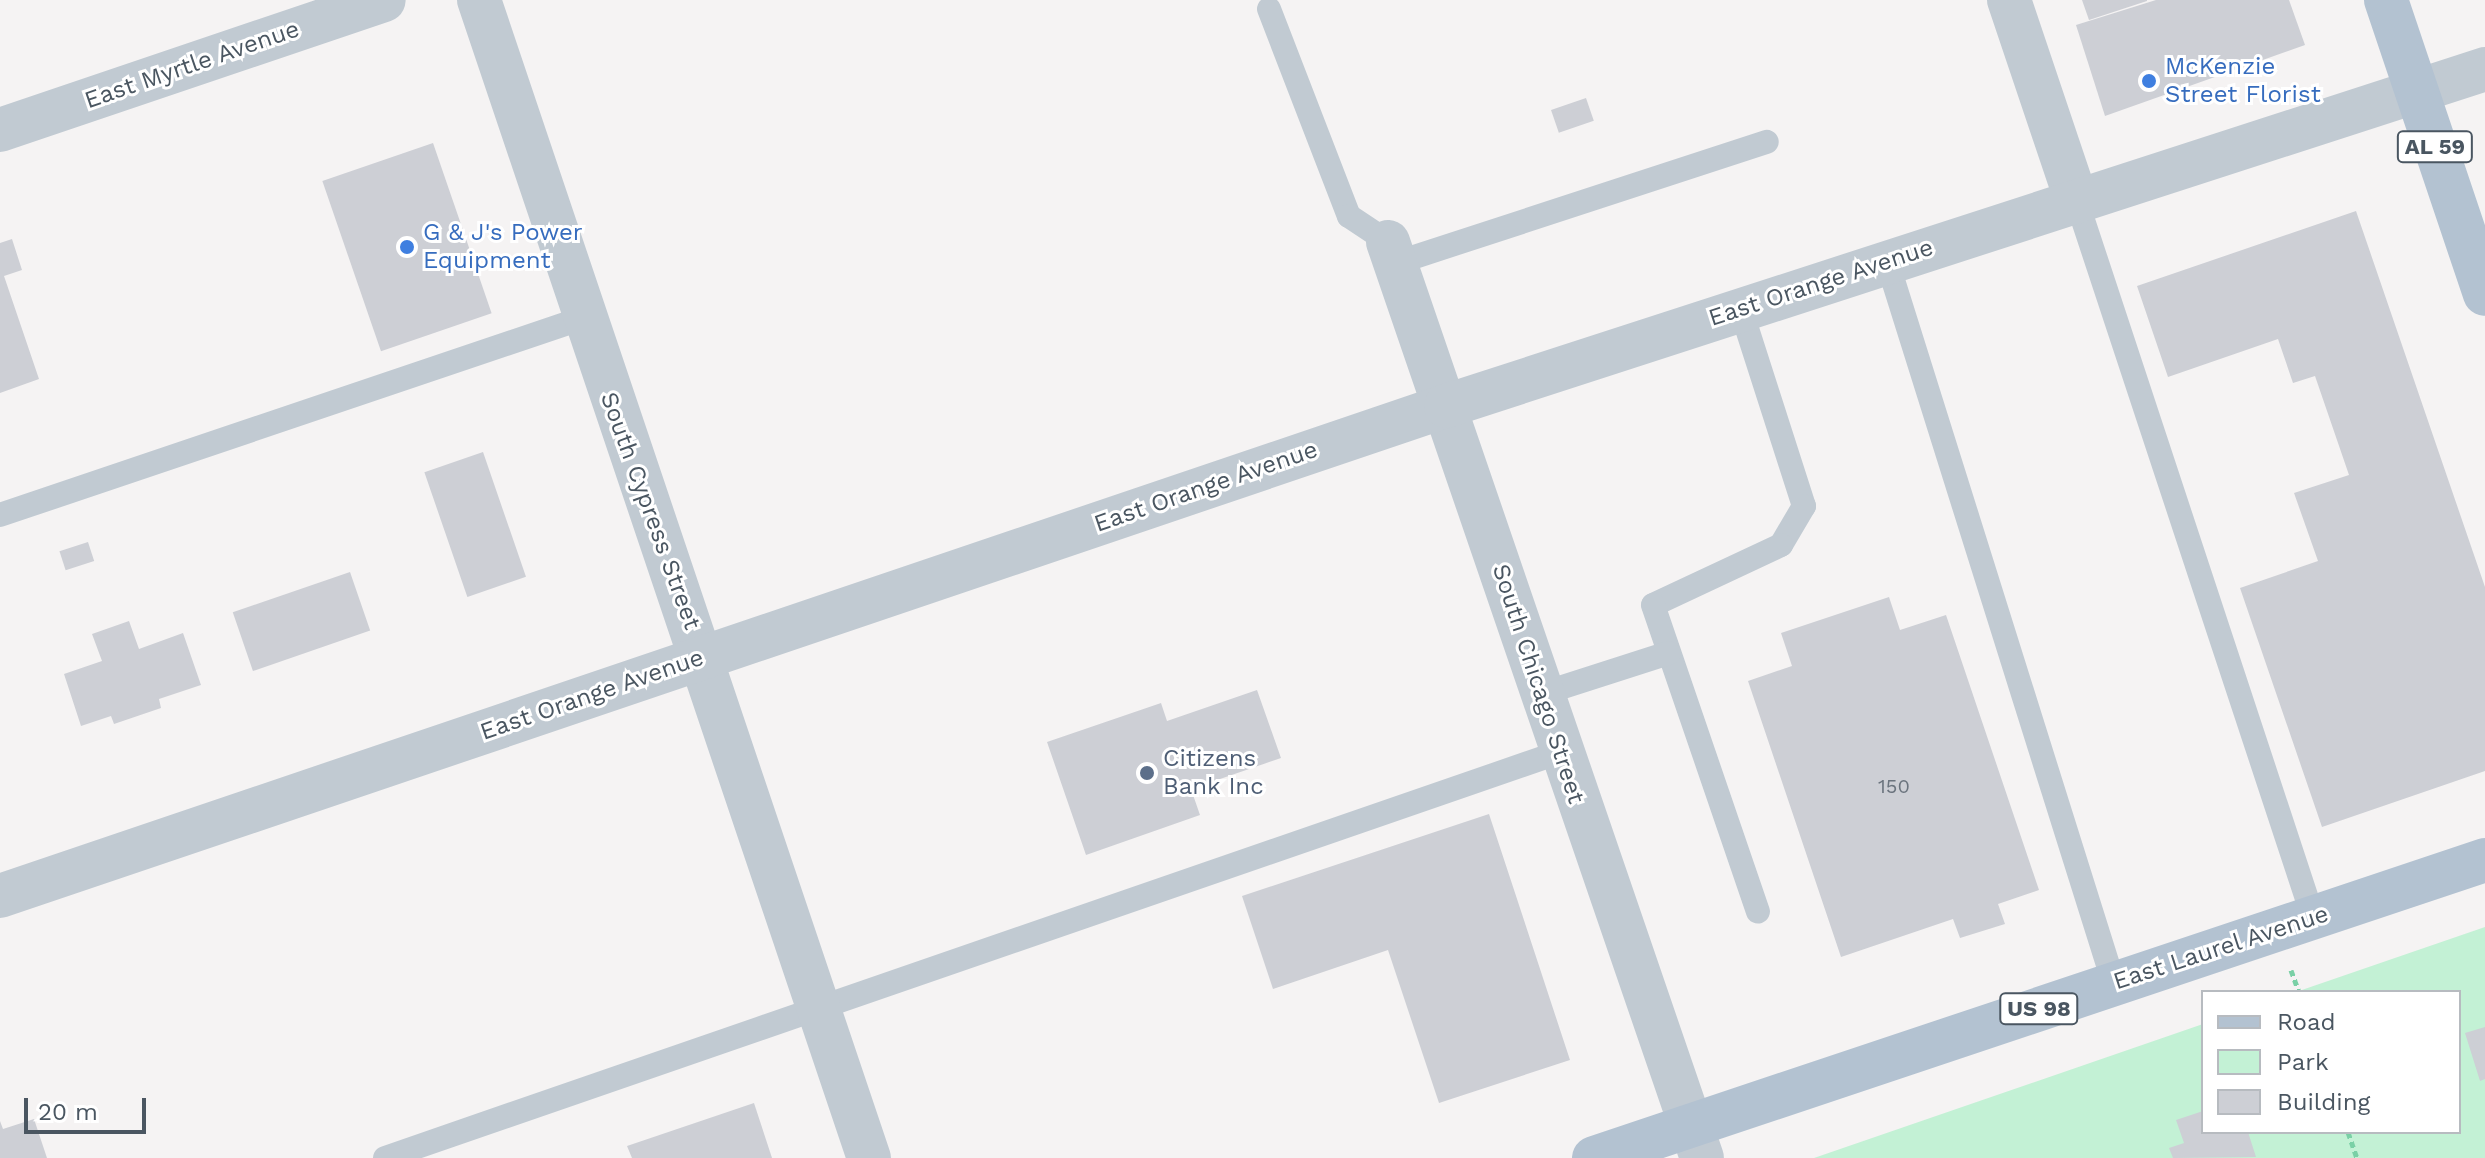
<!DOCTYPE html>
<html>
<head>
<meta charset="utf-8">
<style>
  body { margin:0 }
  #map { position:relative; width:2485px; height:1158px; overflow:hidden; background:#f5f3f3; font-family:"Work Sans",sans-serif }
  div>[style] { position:absolute }
  .green>* { inset:0; background:#c3f1d5 }
  .building>* { inset:0; background:#cdcfd5; transform-origin:0 0 }
  .path>* { height:5px; margin-top:-2.5px; transform-origin:0; background:repeating-linear-gradient(90deg,#7ad0a6 0 6px,transparent 0 10px) }
  .service>* { height:24px; margin:-12px; padding:0 12px; transform-origin:12px; border-radius:12px; background:#c1cad2 }
  .minor>* { height:44px; margin:-22px; padding:0 22px; transform-origin:22px; border-radius:22px; background:#c1cad2 }
  .primary>* { height:44px; margin:-22px; padding:0 22px; transform-origin:22px; border-radius:22px; background:#b3c2d1 }
  .dots>* { width:22px; height:22px; translate:-50% -50%; box-sizing:border-box; border:4px solid #fff; border-radius:50% }
  span { translate:-50% -50%; white-space:nowrap; text-align:center; line-height:1.15; -webkit-text-stroke:6px #fff; paint-order:stroke }
  .number-label { font-size:20px; color:#6b747e }
  .number-label span { -webkit-text-stroke-width:0 }
  .shield-label span { padding:2px 6px; background:#fff; border:2px solid; border-radius:6px; -webkit-text-stroke-width:0 }
  .shield-label { font-size:22px; color:#4a5661; font-weight:700 }
  .street-label { font-size:24px; color:#4a5661 }
  .shop-label { font-size:24px; color:#366cbe }
  .left { translate:0 -50%; text-align:left }
  .service-label { font-size:24px; color:#4e5e75 }
  .legend { position:absolute; left:2201px; top:990px; width:260px; height:144px; box-sizing:border-box; background:#fff; border:2px solid #b7bbc0; margin:0; padding:10px 14px; list-style:none; font-size:24px; color:#4a5661 }
  .legend li { display:flex; align-items:center; gap:16px; height:40px }
  .legend b { width:40px; border:2px solid #b7bbc0 }
  .scale { position:absolute; left:24px; top:1098px; width:122px; height:36px; box-sizing:border-box; border:4px solid #4a5661; border-top:0; padding-left:10px; font-size:24px; line-height:28px; white-space:nowrap; color:#4a5661; -webkit-text-stroke:6px #fff; paint-order:stroke }
</style>
</head>
<body>
<div id="map">
  <div class="green">
    <i style="clip-path:polygon(2485px 927px,2485px 1158px,1814px 1158px,2203px 1024px,2203px 1132px,2459px 1132px,2459px 992px,2296px 992px)"></i>
  </div>
  <div class="building">
    <i style="clip-path:polygon(2082px 0,2147px 0,2147px 1px,2089px 20px)"></i>
    <i style="clip-path:polygon(2156px 0,2289px 0,2305px 45px,2105px 116px,2076px 25px)"></i>
    <i style="left:1586px;top:98px;width:24px;height:37px;rotate:71deg"></i>
    <i style="left:433px;top:143px;width:180px;height:117px;rotate:71deg"></i>
    <i style="clip-path:polygon(2356px 211px,2485px 587px,2485px 771px,2322px 827px,2240px 588px,2318px 561px,2294px 493px,2349px 475px,2315px 376px,2293px 383px,2278px 339px,2168px 377px,2137px 286px)"></i>
    <i style="clip-path:polygon(12px 239px,22px 270px,4px 276px,39px 379px,0 393px,0 243px)"></i>
    <i style="left:483px;top:452px;width:132px;height:62px;rotate:71deg"></i>
    <i style="left:88px;top:542px;width:20px;height:30px;rotate:72deg"></i>
    <i style="left:350px;top:572px;width:62px;height:124px;rotate:71deg"></i>
    <i style="clip-path:polygon(1889px 597px,1900px 630px,1946px 615px,2039px 890px,1998px 904px,2005px 924px,1960px 938px,1953px 919px,1841px 957px,1748px 681px,1792px 666px,1781px 633px)"></i>
    <i style="clip-path:polygon(129px 621px,139px 649px,183px 633px,201px 685px,159px 699px,161px 708px,114px 724px,111px 716px,81px 726px,64px 674px,102px 661px,92px 634px)"></i>
    <i style="clip-path:polygon(1257px 690px,1281px 758px,1191px 789px,1200px 815px,1086px 855px,1047px 742px,1161px 703px,1167px 721px)"></i>
    <i style="clip-path:polygon(1489px 814px,1570px 1060px,1439px 1103px,1388px 950px,1273px 989px,1242px 896px)"></i>
    <i style="clip-path:polygon(2485px 1027px,2485px 1079px,2480px 1081px,2465px 1033px)"></i>
    <i style="clip-path:polygon(754px 1103px,772px 1158px,632px 1158px,627px 1146px)"></i>
    <i style="clip-path:polygon(2203px 1111px,2203px 1132px,2248px 1132px,2256px 1157px,2173px 1158px,2169px 1148px,2184px 1143px,2176px 1120px)"></i>
    <i style="clip-path:polygon(34px 1119px,47px 1158px,0 1158px,0 1121px,3px 1129px)"></i>
  </div>
  <div class="path">
    <i style="left:2291px;top:970px;width:23px;rotate:70deg"></i>
    <i style="left:2348px;top:1132px;width:28px;rotate:71deg"></i>
  </div>
  <div class="service">
    <i style="left:1269px;top:9px;width:222px;rotate:68.9deg"></i>
    <i style="left:1349px;top:216px;width:47px;rotate:33.7deg"></i>
    <i style="left:2076px;top:199px;width:756px;rotate:71.73deg"></i>
    <i style="left:1887px;top:261px;width:758px;rotate:72.57deg"></i>
    <i style="left:1396px;top:263px;width:390px;rotate:-18.1deg"></i>
    <i style="left:1741px;top:310px;width:206px;rotate:72.2deg"></i>
    <i style="left:1804px;top:506px;width:45px;rotate:120.5deg"></i>
    <i style="left:1781px;top:545px;width:141px;rotate:154.9deg"></i>
    <i style="left:1653px;top:605px;width:324px;rotate:71.1deg"></i>
    <i style="left:0;top:515px;width:615px;rotate:-18.67deg"></i>
    <i style="left:1541px;top:694px;width:134px;rotate:-17.8deg"></i>
    <i style="left:385px;top:1158px;width:1243px;rotate:-19.06deg"></i>
  </div>
  <div class="minor">
    <i style="left:479px;top:0;width:1222px;rotate:71.39deg"></i>
    <i style="left:2009px;top:0;width:210px;rotate:71.4deg"></i>
    <i style="left:0;top:130px;width:405px;rotate:-18.7deg"></i>
    <i style="left:1388px;top:242px;width:968px;rotate:71.08deg"></i>
    <i style="left:0;top:896px;width:1527px;rotate:-18.72deg"></i>
    <i style="left:1446px;top:406px;width:1092px;rotate:-17.97deg"></i>
  </div>
  <div class="primary">
    <i style="left:2386px;top:0;width:310px;rotate:71.4deg"></i>
    <i style="left:1594px;top:1158px;width:940px;rotate:-18.49deg"></i>
  </div>
  <div class="dots">
    <i style="left:2149px;top:81px;background:#3f7fe0"></i>
    <i style="left:407px;top:247px;background:#3f7fe0"></i>
    <i style="left:1147px;top:773px;background:#5c6f8a"></i>
  </div>
  <div class="number-label">
    <span style="left:1894px;top:786px">150</span>
  </div>
  <div class="shield-label">
    <span style="left:2435px;top:147px">AL 59</span>
    <span style="left:2039px;top:1009px">US 98</span>
  </div>
  <div class="street-label">
    <span style="left:192px;top:65px;rotate:-19deg">East Myrtle Avenue</span>
    <span style="left:1821px;top:283px;rotate:-18deg">East Orange Avenue</span>
    <span style="left:1206px;top:487px;rotate:-19deg">East Orange Avenue</span>
    <span style="left:650px;top:511px;rotate:70deg">South Cypress Street</span>
    <span style="left:1538px;top:684px;rotate:72deg">South Chicago Street</span>
    <span style="left:592px;top:695px;rotate:-19deg">East Orange Avenue</span>
    <span style="left:2221px;top:948px;rotate:-18deg">East Laurel Avenue</span>
  </div>
  <div class="shop-label">
    <span class="left" style="left:2165px;top:81px">McKenzie<br>Street Florist</span>
    <span class="left" style="left:423px;top:247px">G &amp; J's Power<br>Equipment</span>
  </div>
  <div class="service-label">
    <span class="left" style="left:1163px;top:773px">Citizens<br>Bank Inc</span>
  </div>
  <ul class="legend">
  <li><b style="height:10px;background:#b3c2d1"></b>Road</li>
  <li><b style="height:22px;background:#c3f1d5"></b>Park</li>
  <li><b style="height:22px;background:#cdcfd5"></b>Building</li>
  </ul>
  <div class="scale">20 m</div>
</div>
</body>
</html>
